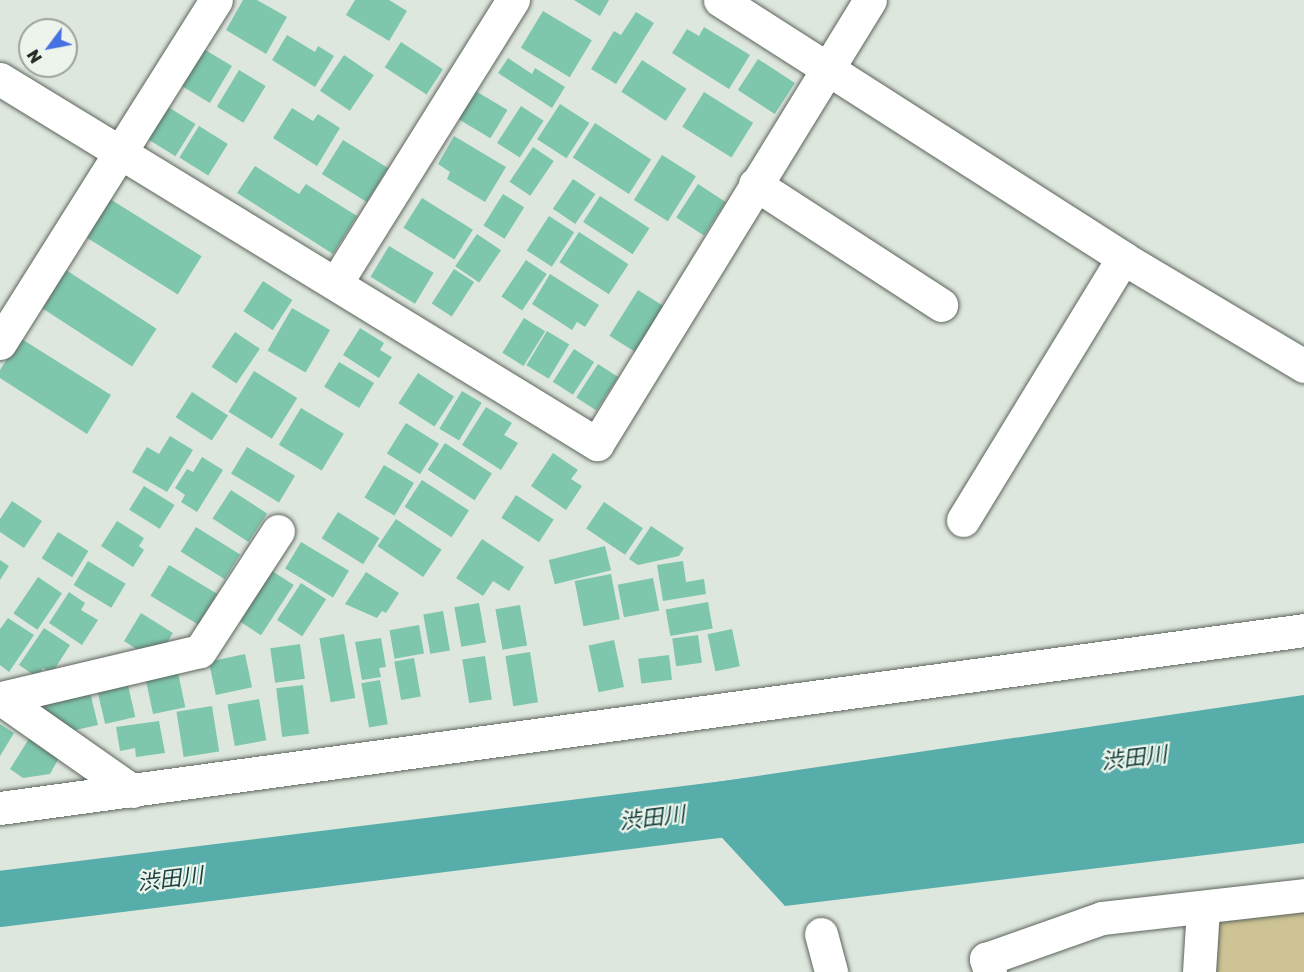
<!DOCTYPE html>
<html>
<head>
<meta charset="utf-8">
<style>
  body { margin:0 }
  #map { position:relative; width:1304px; height:972px; overflow:hidden; background:#dee7de; font-family:"Golos Text","Noto Sans JP",sans-serif }
  div>[style] { position:absolute }
  .green>* { inset:0; background:#cec394 }
  .water>* { inset:0; background:#57adaa }
  .river>* { height:56px; margin:-28px; padding:0 28px; transform-origin:28px; border-radius:28px; background:#57adaa }
  .building>* { inset:0; background:#7ec7ac; transform-origin:0 0 }
  .roads { filter:drop-shadow(0 0 2px #5c645c) drop-shadow(0 0 2px #5c645c) }
  .minor>* { height:33px; margin:-16.5px; padding:0 16.5px; transform-origin:16.5px; border-radius:16.5px; background:#fff }
  span { translate:-50% -50%; white-space:nowrap; text-align:center; line-height:1.15; -webkit-text-stroke:4.5px #ecf4eb; paint-order:stroke }
  .water-label { font-size:22px; color:#1a4241; font-style:italic }
  .north { position:absolute; left:18px; top:18px; width:60px; height:60px; box-sizing:border-box; background:#ecf4eb; border:2px solid #9da39c; border-radius:50%; rotate:238deg; font-size:16px; font-weight:700; line-height:24px; text-align:center; color:#262926 }
  .north::after { content:''; display:block; margin:auto; width:21px; height:27px; background:#4671e3; clip-path:polygon(50% 0,100% 100%,50% 72%,0 100%) }
</style>
</head>
<body>
<div id="map">
  <div class="green">
    <i style="clip-path:polygon(1304px 908px,1304px 972px,1212px 972px,1220px 919px)"></i>
  </div>
  <div class="water">
    <i style="clip-path:polygon(1304px 695px,1304px 843px,785px 906px,676px 788px)"></i>
  </div>
  <div class="river">
    <i style="left:0;top:899px;width:780px;rotate:-7.07deg"></i>
  </div>
  <div class="building">
    <i style="clip-path:polygon(243px 0,257px 0,287px 17px,266px 54px,226px 30px)"></i>
    <i style="clip-path:polygon(355px 0,389px 0,407px 11px,389px 41px,346px 15px)"></i>
    <i style="clip-path:polygon(574px 0,609px 0,600px 16px)"></i>
    <i style="left:543px;top:11px;width:57px;height:43px;rotate:31deg"></i>
    <i style="clip-path:polygon(636px 12px,654px 23px,616px 84px,591px 69px,614px 31px,621px 35px)"></i>
    <i style="clip-path:polygon(704px 27px,750px 55px,729px 89px,672px 53px,687px 29px,699px 36px)"></i>
    <i style="clip-path:polygon(287px 35px,315px 52px,318px 46px,334px 56px,315px 87px,272px 60px)"></i>
    <i style="left:401px;top:42px;width:50px;height:30px;rotate:33deg"></i>
    <i style="left:202px;top:48px;width:35px;height:43px;rotate:31deg"></i>
    <i style="left:344px;top:55px;width:36px;height:43px;rotate:34deg"></i>
    <i style="clip-path:polygon(508px 58px,532px 74px,535px 68px,565px 87px,552px 108px,498px 73px)"></i>
    <i style="left:758px;top:59px;width:44px;height:37px;rotate:33deg"></i>
    <i style="left:642px;top:60px;width:53px;height:38px;rotate:33deg"></i>
    <i style="left:239px;top:70px;width:31px;height:43px;rotate:31deg"></i>
    <i style="left:474px;top:90px;width:39px;height:33px;rotate:31deg"></i>
    <i style="left:704px;top:92px;width:58px;height:41px;rotate:32deg"></i>
    <i style="left:560px;top:104px;width:35px;height:42px;rotate:33deg"></i>
    <i style="left:165px;top:105px;width:36px;height:38px;rotate:32deg"></i>
    <i style="left:521px;top:106px;width:27px;height:44px;rotate:33deg"></i>
    <i style="clip-path:polygon(292px 108px,313px 121px,318px 114px,340px 128px,317px 166px,273px 138px)"></i>
    <i style="left:595px;top:123px;width:67px;height:41px;rotate:33deg"></i>
    <i style="left:199px;top:126px;width:34px;height:37px;rotate:32deg"></i>
    <i style="clip-path:polygon(454px 136px,506px 167px,485px 202px,447px 179px,450px 172px,438px 164px)"></i>
    <i style="left:343px;top:140px;width:53px;height:40px;rotate:32deg"></i>
    <i style="left:533px;top:147px;width:25px;height:42px;rotate:34deg"></i>
    <i style="left:662px;top:155px;width:40px;height:53px;rotate:32deg"></i>
    <i style="clip-path:polygon(255px 166px,299px 194px,306px 184px,357px 216px,333px 254px,237px 193px)"></i>
    <i style="left:573px;top:179px;width:27px;height:36px;rotate:34deg"></i>
    <i style="left:698px;top:184px;width:33px;height:40px;rotate:33deg"></i>
    <i style="left:503px;top:194px;width:25px;height:37px;rotate:32deg"></i>
    <i style="left:600px;top:196px;width:59px;height:31px;rotate:33deg"></i>
    <i style="left:422px;top:198px;width:60px;height:35px;rotate:32deg"></i>
    <i style="left:110px;top:199px;width:108px;height:45px;rotate:32deg"></i>
    <i style="left:549px;top:216px;width:30px;height:41px;rotate:33deg"></i>
    <i style="left:579px;top:232px;width:59px;height:36px;rotate:33deg"></i>
    <i style="left:477px;top:234px;width:29px;height:39px;rotate:34deg"></i>
    <i style="left:389px;top:246px;width:52px;height:36px;rotate:31deg"></i>
    <i style="left:526px;top:260px;width:25px;height:44px;rotate:34deg"></i>
    <i style="left:454px;top:269px;width:24px;height:41px;rotate:33deg"></i>
    <i style="left:66px;top:270px;width:108px;height:45px;rotate:33deg"></i>
    <i style="clip-path:polygon(550px 274px,599px 305px,585px 327px,577px 322px,572px 330px,532px 304px)"></i>
    <i style="left:263px;top:281px;width:35px;height:36px;rotate:33deg"></i>
    <i style="left:638px;top:290px;width:31px;height:54px;rotate:32deg"></i>
    <i style="left:292px;top:308px;width:44px;height:49px;rotate:30deg"></i>
    <i style="left:524px;top:318px;width:25px;height:41px;rotate:32deg"></i>
    <i style="clip-path:polygon(360px 328px,384px 343px,380px 350px,392px 357px,379px 378px,343px 355px)"></i>
    <i style="left:547px;top:331px;width:26px;height:40px;rotate:31deg"></i>
    <i style="left:235px;top:332px;width:30px;height:42px;rotate:34deg"></i>
    <i style="clip-path:polygon(20px 338px,111px 395px,87px 434px,0 378px,0 370px)"></i>
    <i style="left:574px;top:349px;width:24px;height:39px;rotate:33deg"></i>
    <i style="left:339px;top:362px;width:41px;height:29px;rotate:31deg"></i>
    <i style="left:598px;top:364px;width:24px;height:40px;rotate:33deg"></i>
    <i style="left:254px;top:371px;width:51px;height:48px;rotate:32deg"></i>
    <i style="left:418px;top:373px;width:43px;height:36px;rotate:33deg"></i>
    <i style="left:462px;top:391px;width:23px;height:44px;rotate:31deg"></i>
    <i style="left:192px;top:392px;width:43px;height:30px;rotate:33deg"></i>
    <i style="clip-path:polygon(486px 407px,512px 423px,504px 435px,518px 443px,501px 470px,462px 445px)"></i>
    <i style="left:301px;top:408px;width:50px;height:43px;rotate:31deg"></i>
    <i style="left:406px;top:423px;width:39px;height:36px;rotate:32deg"></i>
    <i style="clip-path:polygon(170px 436px,193px 450px,167px 492px,132px 472px,147px 447px,159px 454px)"></i>
    <i style="left:445px;top:443px;width:56px;height:32px;rotate:33deg"></i>
    <i style="left:247px;top:447px;width:56px;height:31px;rotate:31deg"></i>
    <i style="clip-path:polygon(553px 453px,578px 470px,571px 479px,582px 486px,566px 510px,531px 486px)"></i>
    <i style="clip-path:polygon(202px 457px,223px 470px,197px 512px,181px 502px,185px 495px,175px 488px,187px 469px,193px 472px)"></i>
    <i style="left:384px;top:465px;width:35px;height:38px;rotate:31deg"></i>
    <i style="left:422px;top:480px;width:56px;height:32px;rotate:33deg"></i>
    <i style="left:144px;top:486px;width:36px;height:28px;rotate:32deg"></i>
    <i style="left:231px;top:490px;width:43px;height:34px;rotate:33deg"></i>
    <i style="left:516px;top:495px;width:45px;height:27px;rotate:33deg"></i>
    <i style="clip-path:polygon(12px 501px,42px 521px,24px 548px,0 532px,0 519px)"></i>
    <i style="left:604px;top:502px;width:47px;height:32px;rotate:34deg"></i>
    <i style="left:338px;top:512px;width:49px;height:31px;rotate:32deg"></i>
    <i style="left:396px;top:519px;width:55px;height:33px;rotate:34deg"></i>
    <i style="clip-path:polygon(117px 521px,144px 538px,139px 546px,144px 550px,133px 567px,101px 546px)"></i>
    <i style="clip-path:polygon(651px 526px,684px 548px,679px 556px,638px 565px,629px 559px)"></i>
    <i style="left:196px;top:527px;width:52px;height:29px;rotate:32deg"></i>
    <i style="left:58px;top:532px;width:36px;height:31px;rotate:32deg"></i>
    <i style="clip-path:polygon(482px 539px,524px 567px,509px 591px,493px 581px,483px 596px,456px 578px)"></i>
    <i style="left:301px;top:542px;width:56px;height:31px;rotate:31deg"></i>
    <i style="left:605px;top:546px;width:25px;height:58px;rotate:76deg"></i>
    <i style="clip-path:polygon(0 560px,9px 566px,0 580px)"></i>
    <i style="left:88px;top:561px;width:44px;height:28px;rotate:31deg"></i>
    <i style="clip-path:polygon(683px 561px,686px 582px,704px 579px,706px 594px,663px 601px,657px 565px)"></i>
    <i style="left:169px;top:565px;width:56px;height:36px;rotate:31deg"></i>
    <i style="left:266px;top:567px;width:33px;height:60px;rotate:33deg"></i>
    <i style="clip-path:polygon(366px 572px,399px 593px,386px 613px,382px 611px,377px 618px,345px 604px)"></i>
    <i style="left:611px;top:574px;width:46px;height:37px;rotate:79deg"></i>
    <i style="left:38px;top:577px;width:29px;height:44px;rotate:34deg"></i>
    <i style="left:653px;top:578px;width:33px;height:36px;rotate:79deg"></i>
    <i style="left:301px;top:583px;width:30px;height:44px;rotate:33deg"></i>
    <i style="clip-path:polygon(69px 592px,85px 603px,81px 610px,98px 620px,82px 645px,49px 623px)"></i>
    <i style="left:708px;top:602px;width:27px;height:43px;rotate:80deg"></i>
    <i style="left:479px;top:603px;width:40px;height:25px;rotate:80deg"></i>
    <i style="left:520px;top:605px;width:41px;height:25px;rotate:80deg"></i>
    <i style="left:443px;top:611px;width:40px;height:20px;rotate:80deg"></i>
    <i style="clip-path:polygon(141px 613px,173px 633px,163px 649px,144px 654px,124px 641px)"></i>
    <i style="clip-path:polygon(8px 618px,34px 635px,9px 672px,0 665px,0 629px)"></i>
    <i style="left:419px;top:625px;width:29px;height:30px;rotate:80deg"></i>
    <i style="clip-path:polygon(44px 628px,70px 645px,52px 673px,43px 668px,37px 677px,19px 665px)"></i>
    <i style="left:732px;top:629px;width:38px;height:25px;rotate:78deg"></i>
    <i style="left:344px;top:634px;width:65px;height:25px;rotate:80deg"></i>
    <i style="left:698px;top:635px;width:28px;height:26px;rotate:82deg"></i>
    <i style="clip-path:polygon(381px 638px,386px 667px,379px 668px,381px 677px,362px 680px,355px 642px)"></i>
    <i style="left:614px;top:640px;width:48px;height:26px;rotate:78deg"></i>
    <i style="left:300px;top:644px;width:35px;height:30px;rotate:82deg"></i>
    <i style="left:530px;top:652px;width:51px;height:25px;rotate:81deg"></i>
    <i style="left:245px;top:654px;width:34px;height:37px;rotate:78deg"></i>
    <i style="left:669px;top:655px;width:25px;height:31px;rotate:83deg"></i>
    <i style="left:485px;top:656px;width:44px;height:23px;rotate:81deg"></i>
    <i style="left:414px;top:658px;width:39px;height:20px;rotate:80deg"></i>
    <i style="left:177px;top:668px;width:40px;height:33px;rotate:78deg"></i>
    <i style="left:380px;top:680px;width:45px;height:19px;rotate:80deg"></i>
    <i style="left:127px;top:681px;width:37px;height:31px;rotate:77deg"></i>
    <i style="left:303px;top:685px;width:49px;height:27px;rotate:83deg"></i>
    <i style="clip-path:polygon(89px 688px,98px 725px,71px 731px,46px 714px,42px 698px)"></i>
    <i style="left:259px;top:699px;width:42px;height:32px;rotate:80deg"></i>
    <i style="left:212px;top:706px;width:46px;height:36px;rotate:81deg"></i>
    <i style="clip-path:polygon(159px 721px,165px 753px,136px 757px,135px 748px,120px 751px,116px 727px)"></i>
    <i style="clip-path:polygon(0 724px,14px 733px,0 756px)"></i>
    <i style="clip-path:polygon(30px 737px,60px 756px,50px 774px,23px 778px,10px 769px)"></i>
  </div>
  <div class="roads">
    <div class="minor">
      <i style="left:720px;top:0;width:479px;rotate:32.6deg"></i>
      <i style="left:1123px;top:258px;width:211px;rotate:30.8deg"></i>
      <i style="left:0;top:79px;width:700px;rotate:31.44deg"></i>
      <i style="left:597px;top:444px;width:521px;rotate:-58.41deg"></i>
      <i style="left:755px;top:184px;width:222px;rotate:33deg"></i>
      <i style="left:336px;top:283px;width:334px;rotate:-58deg"></i>
      <i style="left:0;top:343px;width:405px;rotate:-57.8deg"></i>
      <i style="left:963px;top:520px;width:307px;rotate:-58.6deg"></i>
      <i style="left:0;top:698px;width:162px;rotate:35deg"></i>
      <i style="left:1px;top:698px;width:204px;rotate:-13.3deg"></i>
      <i style="left:200px;top:651px;width:143px;rotate:-57deg"></i>
      <i style="left:0;top:808px;width:1316px;rotate:-7.77deg"></i>
      <i style="left:821px;top:934px;width:39px;rotate:75deg"></i>
      <i style="left:990px;top:972px;width:14px;rotate:-107deg"></i>
      <i style="left:986px;top:959px;width:123px;rotate:-19.5deg"></i>
      <i style="left:1102px;top:918px;width:203px;rotate:-6.5deg"></i>
      <i style="left:1199px;top:972px;width:64px;rotate:-86.4deg"></i>
    </div>
  </div>
  <div class="water-label">
    <span style="left:1134px;top:757px;rotate:-7deg">渋田川</span>
    <span style="left:652px;top:817px;rotate:-7deg">渋田川</span>
    <span style="left:170px;top:878px;rotate:-7deg">渋田川</span>
  </div>
  <div class="north">N</div>
</div>
</body>
</html>
